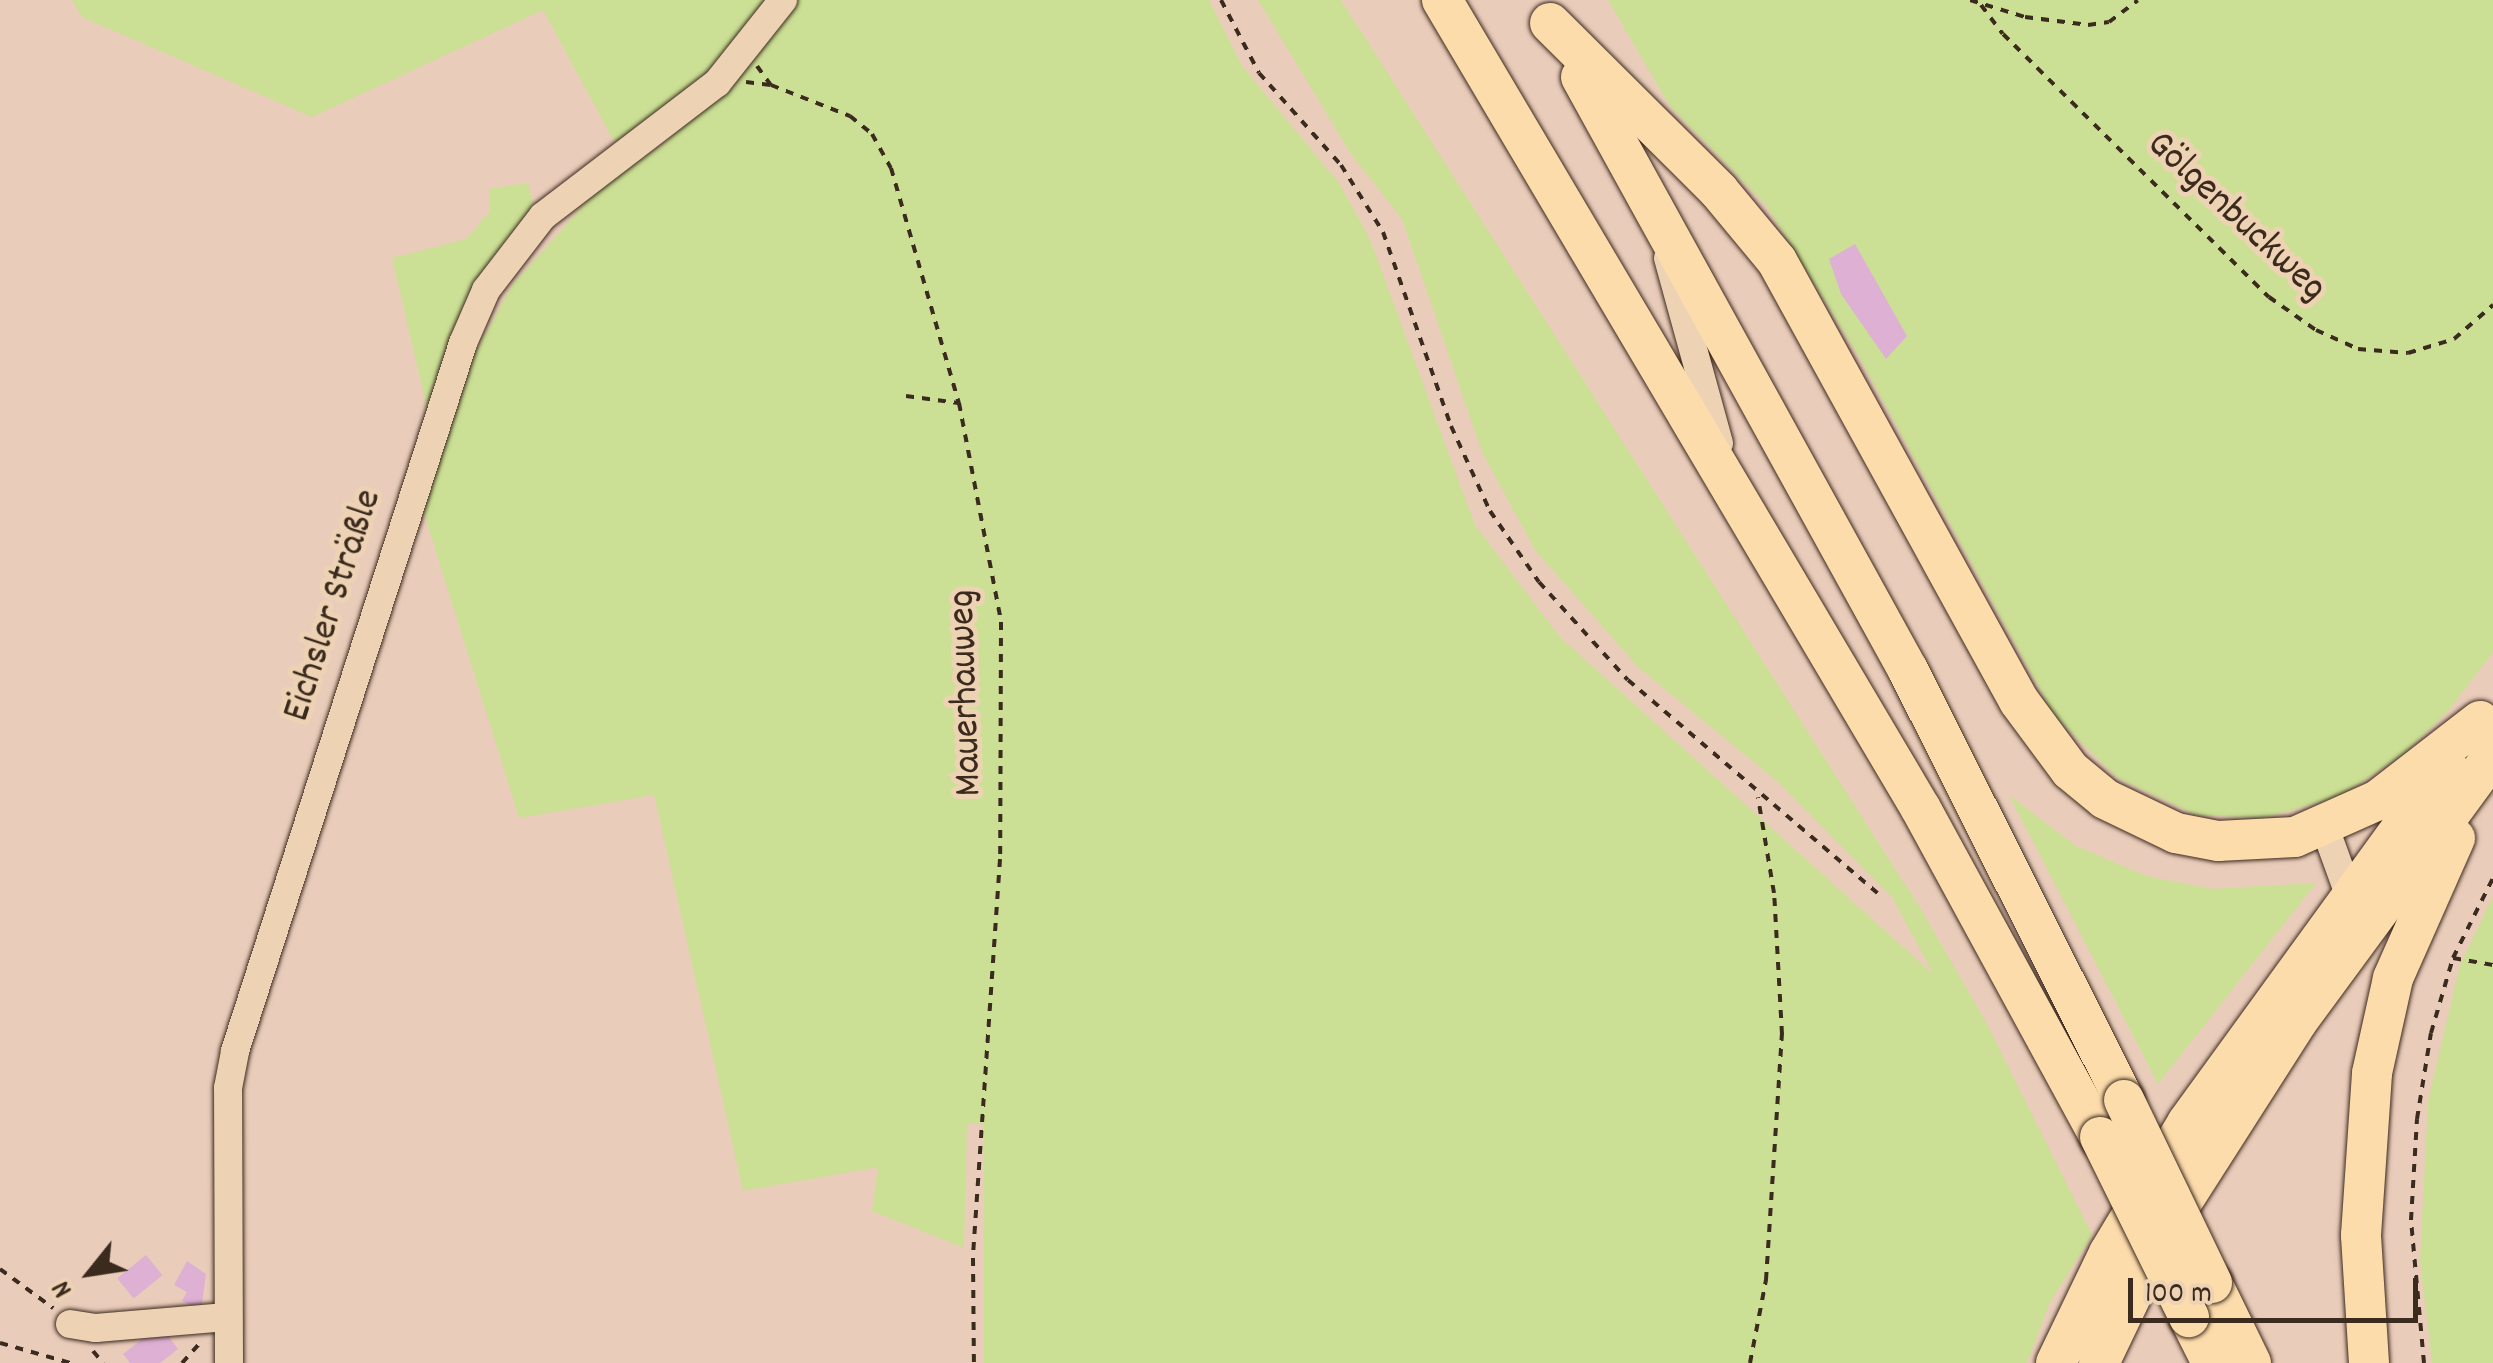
<!DOCTYPE html>
<html>
<head>
<meta charset="utf-8">
<style>
  body { margin:0 }
  #map { position:relative; width:2493px; height:1363px; overflow:hidden; background:#eaccba; font-family:Dekko,sans-serif }
  div>[style] { position:absolute }
  .green>* { inset:0; background:#cbe095 }
  .building>* { inset:0; background:#deb0d3; transform-origin:0 0 }
  .path>* { height:4px; margin-top:-2px; transform-origin:0; background:repeating-linear-gradient(90deg,#3b2a1e 0 8px,transparent 0 16px) }
  .roads { filter:drop-shadow(0 0 2px #3b2a1e) drop-shadow(0 0 2px #3b2a1e) }
  .minor>* { height:28px; margin:-14px; padding:0 14px; transform-origin:14px; border-radius:14px; background:#edd3b4 }
  .highway>* { height:40px; margin:-20px; padding:0 20px; transform-origin:20px; border-radius:20px; background:#fddcac }
  .bridges { filter:drop-shadow(0 0 2px #3b2a1e) drop-shadow(0 0 2px #3b2a1e) }
  .highway-bridge>* { height:40px; margin:-20px; padding:0 20px; transform-origin:20px; border-radius:20px; background:#fddcac }
  span { translate:-50% -50%; white-space:nowrap; text-align:center; line-height:1.15; -webkit-text-stroke:10px #edd3b4; paint-order:stroke }
  .street-label { font-size:40px; color:#3b2a1e }
  .north { position:absolute; left:40px; top:1223px; width:100px; height:100px; -webkit-text-stroke:8px #edd3b4; paint-order:stroke; rotate:240deg; font-size:28px; font-weight:700; line-height:40px; text-align:center; color:#3b2a1e }
  .north::after { content:''; display:block; margin:auto; width:35px; height:45px; background:#3b2a1e; clip-path:polygon(50% 0,100% 100%,50% 72%,0 100%) }
  .scale { position:absolute; left:2128px; top:1278px; width:290px; height:45px; box-sizing:border-box; border:5px solid #3b2a1e; border-top:0; padding-left:12px; font-size:30px; line-height:35px; white-space:nowrap; color:#3b2a1e; -webkit-text-stroke:8px #edd3b4; paint-order:stroke }
</style>
</head>
<body>
<div id="map">
  <div class="green">
    <i style="clip-path:polygon(72px 0,773px 0,715px 76px,616px 145px,543px 10px,312px 117px,82px 17px)"></i>
    <i style="clip-path:polygon(789px 0,1209px 0,1242px 66px,1339px 183px,1370px 239px,1475px 525px,1560px 637px,1934px 975px,1892px 897px,1779px 783px,1638px 667px,1535px 550px,1482px 452px,1402px 219px,1351px 154px,1258px 0,1341px 0,1922px 911px,1985px 1020px,2092px 1235px,2049px 1304px,2027px 1363px,984px 1363px,984px 1123px,967px 1124px,964px 1248px,872px 1211px,878px 1167px,743px 1191px,654px 795px,519px 818px,423px 510px,476px 351px,513px 284px,598px 189px,662px 145px,724px 88px)"></i>
    <i style="clip-path:polygon(1608px 0,2493px 0,2493px 652px,2448px 711px,2405px 753px,2340px 797px,2263px 818px,2196px 815px,2118px 778px,2055px 717px,1858px 355px,1766px 205px,1669px 105px)"></i>
    <i style="clip-path:polygon(528px 183px,535px 210px,428px 413px,392px 258px,466px 239px,490px 211px,489px 189px)"></i>
    <i style="clip-path:polygon(2009px 795px,2076px 846px,2147px 876px,2212px 889px,2316px 883px,2158px 1084px)"></i>
    <i style="clip-path:polygon(2493px 896px,2493px 1363px,2432px 1363px,2420px 1261px,2428px 1101px,2460px 965px)"></i>
  </div>
  <div class="building">
    <i style="clip-path:polygon(1855px 244px,1907px 336px,1886px 359px,1841px 294px,1829px 259px)"></i>
    <i style="left:146px;top:1255px;width:26px;height:37px;rotate:51deg"></i>
    <i style="clip-path:polygon(187px 1261px,206px 1274px,201px 1311px,182px 1301px,187px 1292px,174px 1285px)"></i>
    <i style="clip-path:polygon(160px 1325px,178px 1349px,160px 1363px,130px 1363px,123px 1354px)"></i>
  </div>
  <div class="path">
    <i style="left:1221px;top:0;width:82px;rotate:62.5deg"></i>
    <i style="left:1259px;top:73px;width:123px;rotate:48.3deg"></i>
    <i style="left:1341px;top:165px;width:79px;rotate:57.9deg"></i>
    <i style="left:1383px;top:232px;width:206px;rotate:70.7deg"></i>
    <i style="left:1451px;top:426px;width:94px;rotate:65.4deg"></i>
    <i style="left:1490px;top:511px;width:86px;rotate:55.4deg"></i>
    <i style="left:1539px;top:582px;width:132px;rotate:47.8deg"></i>
    <i style="left:1628px;top:680px;width:328px;rotate:40.5deg"></i>
    <i style="left:1970px;top:0;width:58px;rotate:17.2deg"></i>
    <i style="left:2025px;top:17px;width:64px;rotate:7.2deg"></i>
    <i style="left:2088px;top:25px;width:21px;rotate:-8deg"></i>
    <i style="left:2109px;top:22px;width:36px;rotate:-37deg"></i>
    <i style="left:1981px;top:5px;width:36px;rotate:53deg"></i>
    <i style="left:2003px;top:34px;width:374px;rotate:44.7deg"></i>
    <i style="left:2269px;top:297px;width:57px;rotate:35.1deg"></i>
    <i style="left:2316px;top:330px;width:46px;rotate:24.3deg"></i>
    <i style="left:2358px;top:349px;width:50px;rotate:4.6deg"></i>
    <i style="left:2408px;top:353px;width:48px;rotate:-16.9deg"></i>
    <i style="left:2454px;top:339px;width:52px;rotate:-41.1deg"></i>
    <i style="left:757px;top:66px;width:24px;rotate:54deg"></i>
    <i style="left:771px;top:85px;width:85px;rotate:21.4deg"></i>
    <i style="left:850px;top:116px;width:28px;rotate:39deg"></i>
    <i style="left:872px;top:134px;width:39px;rotate:61deg"></i>
    <i style="left:891px;top:168px;width:245px;rotate:73.9deg"></i>
    <i style="left:959px;top:403px;width:223px;rotate:79.1deg"></i>
    <i style="left:1001px;top:622px;width:237px;rotate:90.2deg"></i>
    <i style="left:1000px;top:859px;width:400px;rotate:93.9deg"></i>
    <i style="left:973px;top:1258px;width:105px;rotate:89.5deg"></i>
    <i style="left:746px;top:82px;width:25px;rotate:7deg"></i>
    <i style="left:906px;top:396px;width:53px;rotate:7.5deg"></i>
    <i style="left:2453px;top:958px;width:41px;rotate:9.9deg"></i>
    <i style="left:0;top:1269px;width:66px;rotate:36.3deg"></i>
    <i style="left:0;top:1343px;width:73px;rotate:15.9deg"></i>
    <i style="left:93px;top:1351px;width:16px;rotate:50deg"></i>
    <i style="left:182px;top:1363px;width:25px;rotate:-48deg"></i>
    <i style="left:1750px;top:1363px;width:85px;rotate:-79.1deg"></i>
    <i style="left:1766px;top:1280px;width:247px;rotate:-86.3deg"></i>
    <i style="left:1782px;top:1034px;width:141px;rotate:-93.2deg"></i>
    <i style="left:1774px;top:893px;width:97px;rotate:-99.5deg"></i>
    <i style="left:2424px;top:1363px;width:144px;rotate:-95.2deg"></i>
    <i style="left:2411px;top:1220px;width:101px;rotate:-86.6deg"></i>
    <i style="left:2417px;top:1119px;width:87px;rotate:-80.8deg"></i>
    <i style="left:2431px;top:1033px;width:78px;rotate:-73.7deg"></i>
    <i style="left:2453px;top:958px;width:89px;rotate:-63.4deg"></i>
  </div>
  <div class="roads">
    <div class="minor">
      <i style="left:1668px;top:258px;width:192px;rotate:74.6deg"></i>
      <i style="left:2325px;top:828px;width:73px;rotate:70.1deg"></i>
      <i style="left:70px;top:1324px;width:26px;rotate:9deg"></i>
      <i style="left:96px;top:1328px;width:131px;rotate:-4.8deg"></i>
      <i style="left:229px;top:1363px;width:275px;rotate:-90.2deg"></i>
      <i style="left:228px;top:1088px;width:38px;rotate:-79deg"></i>
      <i style="left:235px;top:1051px;width:744px;rotate:-72.15deg"></i>
      <i style="left:463px;top:343px;width:58px;rotate:-66.5deg"></i>
      <i style="left:486px;top:290px;width:93px;rotate:-52.4deg"></i>
      <i style="left:543px;top:216px;width:219px;rotate:-37.4deg"></i>
      <i style="left:717px;top:83px;width:106px;rotate:-51.5deg"></i>
    </div>
    <div class="highway">
      <i style="left:1442px;top:0;width:940px;rotate:59.37deg"></i>
      <i style="left:1921px;top:809px;width:374px;rotate:61.4deg"></i>
      <i style="left:1550px;top:23px;width:238px;rotate:44.8deg"></i>
      <i style="left:1719px;top:191px;width:91px;rotate:50.4deg"></i>
      <i style="left:1777px;top:261px;width:502px;rotate:61.19deg"></i>
      <i style="left:2019px;top:701px;width:86px;rotate:53.5deg"></i>
      <i style="left:2070px;top:770px;width:45px;rotate:39.6deg"></i>
      <i style="left:2105px;top:799px;width:79px;rotate:25.6deg"></i>
      <i style="left:2176px;top:833px;width:43px;rotate:10.8deg"></i>
      <i style="left:2218px;top:841px;width:77px;rotate:-3deg"></i>
      <i style="left:2295px;top:837px;width:91px;rotate:-24deg"></i>
      <i style="left:2378px;top:800px;width:129px;rotate:-37.8deg"></i>
      <i style="left:1581px;top:77px;width:677px;rotate:61.13deg"></i>
      <i style="left:1908px;top:670px;width:481px;rotate:63.3deg"></i>
      <i style="left:2212px;top:1283px;width:89px;rotate:64deg"></i>
      <i style="left:2189px;top:1317px;width:51px;rotate:63.4deg"></i>
      <i style="left:2056px;top:1363px;width:122px;rotate:-64.3deg"></i>
      <i style="left:2109px;top:1253px;width:152px;rotate:-59deg"></i>
      <i style="left:2187px;top:1123px;width:442px;rotate:-54deg"></i>
      <i style="left:2099px;top:1363px;width:139px;rotate:-64.4deg"></i>
      <i style="left:2159px;top:1238px;width:256px;rotate:-57.4deg"></i>
      <i style="left:2297px;top:1022px;width:331px;rotate:-53.7deg"></i>
      <i style="left:2369px;top:1363px;width:128px;rotate:-93.6deg"></i>
      <i style="left:2361px;top:1235px;width:162px;rotate:-86.1deg"></i>
      <i style="left:2372px;top:1073px;width:97px;rotate:-77.5deg"></i>
      <i style="left:2393px;top:978px;width:153px;rotate:-66.1deg"></i>
    </div>
  </div>
  <div class="bridges">
    <div class="highway-bridge">
      <i style="left:2124px;top:1100px;width:203px;rotate:64.3deg"></i>
      <i style="left:2100px;top:1137px;width:201px;rotate:63.7deg"></i>
    </div>
  </div>
  <div class="street-label">
    <span style="left:2235px;top:218px;rotate:43deg">Gölgenbuckweg</span>
    <span style="left:335px;top:606px;rotate:-72deg">Eichsler Sträßle</span>
    <span style="left:968px;top:693px;rotate:-92deg">Mauerhauweg</span>
  </div>
  <div class="north">N</div>
  <div class="scale">100 m</div>
</div>
</body>
</html>
